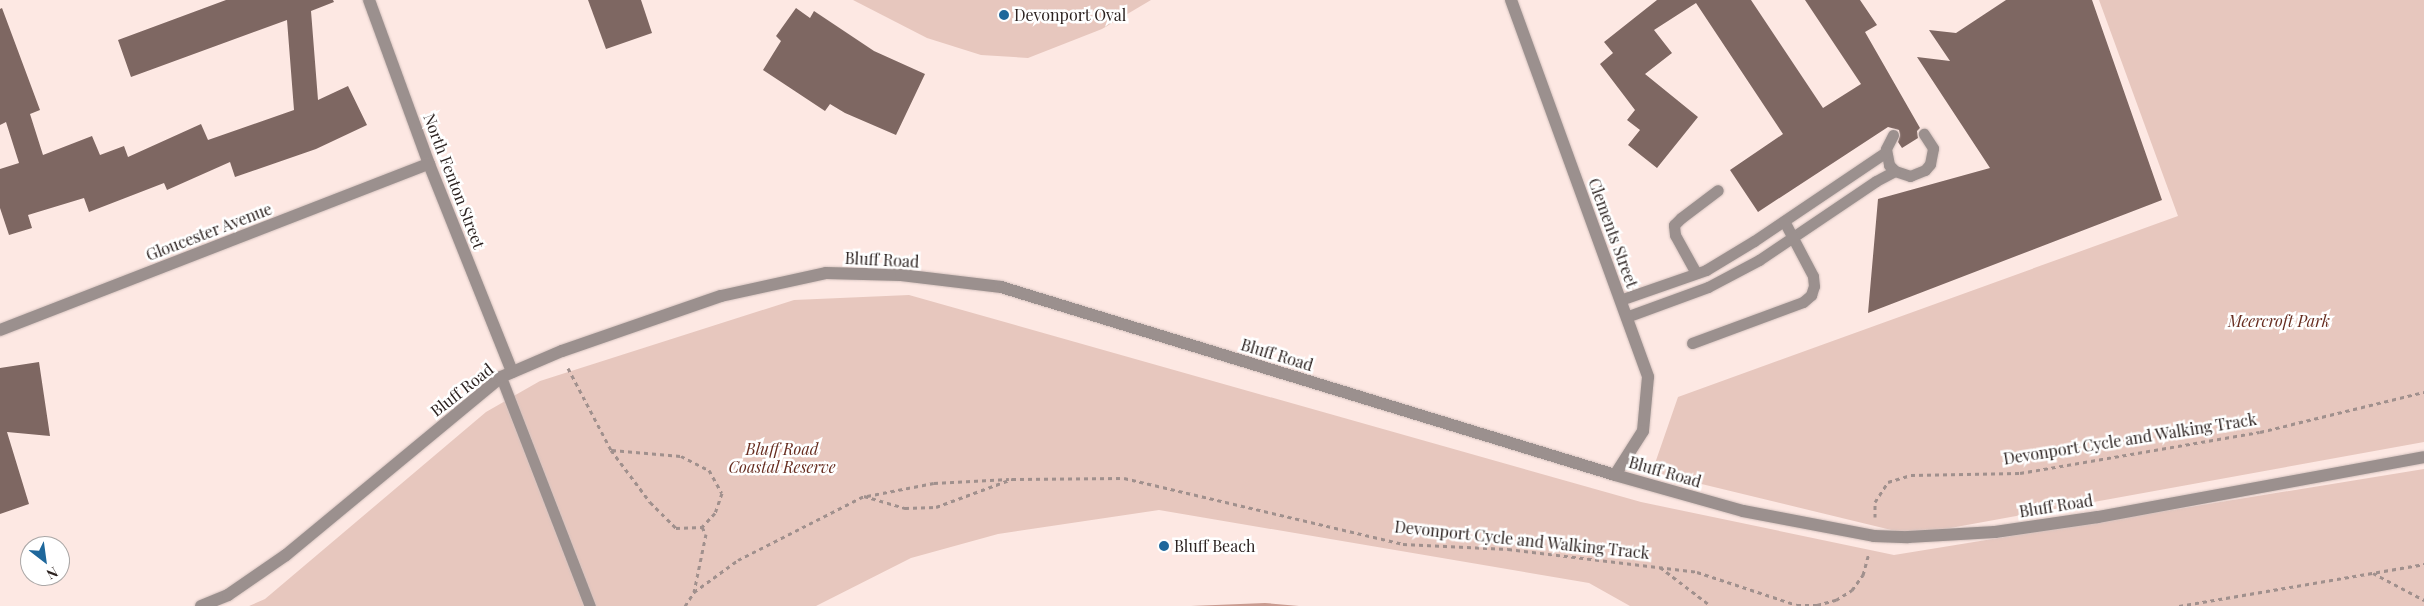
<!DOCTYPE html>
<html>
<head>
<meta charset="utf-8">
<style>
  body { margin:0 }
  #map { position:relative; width:2424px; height:606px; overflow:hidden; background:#fde8e3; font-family:"Playfair Display",serif }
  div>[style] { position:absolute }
  .green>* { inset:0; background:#e7c7be }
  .water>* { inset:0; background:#c99b90 }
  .building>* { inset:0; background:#7e6762 }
  .path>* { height:3px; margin-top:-1.5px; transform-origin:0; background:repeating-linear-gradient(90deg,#a0908d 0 4px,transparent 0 8px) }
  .roads { filter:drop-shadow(0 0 1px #d7c4c0) drop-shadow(0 0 1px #d7c4c0) }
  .service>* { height:11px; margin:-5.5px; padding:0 5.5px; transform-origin:5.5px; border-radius:5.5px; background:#9b908e }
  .minor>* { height:12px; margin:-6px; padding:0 6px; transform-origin:6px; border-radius:6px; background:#9b908e }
  .tertiary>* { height:12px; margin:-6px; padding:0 6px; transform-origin:6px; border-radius:6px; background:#9b908e }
  .dots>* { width:14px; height:14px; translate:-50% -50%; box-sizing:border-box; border:2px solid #fff; border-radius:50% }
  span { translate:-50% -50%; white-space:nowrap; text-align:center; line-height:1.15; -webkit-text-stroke:5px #fff; paint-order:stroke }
  .poi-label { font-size:16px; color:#2c2220 }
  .left { translate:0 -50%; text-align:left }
  .street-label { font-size:16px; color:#2c2220 }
  .park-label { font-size:16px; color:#672d20; font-style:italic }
  .north { position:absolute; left:20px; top:536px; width:50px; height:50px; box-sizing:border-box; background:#fff; border:1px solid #aba7a6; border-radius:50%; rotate:150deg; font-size:14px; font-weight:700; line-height:20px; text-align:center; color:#2c2220 }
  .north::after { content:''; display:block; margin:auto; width:18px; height:22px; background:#1e679b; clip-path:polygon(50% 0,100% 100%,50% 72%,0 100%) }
</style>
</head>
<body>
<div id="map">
  <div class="green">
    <i style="clip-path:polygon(853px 0,1151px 0,1102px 29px,1028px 58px,981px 55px,927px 38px)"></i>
    <i style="clip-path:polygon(2099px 0,2424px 0,2424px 442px,1912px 535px,1652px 472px,1678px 397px,2178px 216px)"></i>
    <i style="clip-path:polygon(909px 295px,1641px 502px,1894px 555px,2424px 469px,2424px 606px,1630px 606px,1589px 583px,1159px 510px,998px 534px,911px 558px,816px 606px,249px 606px,265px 599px,486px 412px,540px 381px,794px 300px)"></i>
  </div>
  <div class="water">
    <i style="clip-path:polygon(1265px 603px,1299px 606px,1191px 606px)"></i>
  </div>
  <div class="building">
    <i style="clip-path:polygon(226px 0,333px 0,334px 2px,311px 11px,318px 100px,348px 86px,367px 125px,316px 149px,235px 177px,230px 162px,167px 190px,164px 183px,89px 212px,84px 198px,28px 215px,32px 228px,9px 235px,0 208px,0 169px,19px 163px,6px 122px,0 125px,0 9px,2px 8px,40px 110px,30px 114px,43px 155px,92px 136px,100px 155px,124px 146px,128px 157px,201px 124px,208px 140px,294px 110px,287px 20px,131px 77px,118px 40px)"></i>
    <i style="clip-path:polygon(588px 0,641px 0,652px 33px,606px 49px)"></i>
    <i style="clip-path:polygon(1657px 0,1751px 0,1823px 108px,1861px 84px,1805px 0,1860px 0,1877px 25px,1865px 32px,1920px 128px,1917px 131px,1918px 138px,1902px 148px,1898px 142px,1900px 135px,1899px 130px,1888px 127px,1758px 212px,1730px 170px,1783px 134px,1696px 3px,1654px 30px,1672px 53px,1645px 74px,1698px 117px,1657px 168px,1628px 145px,1640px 130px,1627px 120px,1635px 110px,1600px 64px,1613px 53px,1604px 42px)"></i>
    <i style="clip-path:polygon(2006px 0,2092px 0,2162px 200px,1868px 313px,1878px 199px,1990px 168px,1917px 57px,1950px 61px,1929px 30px,1956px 33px)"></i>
    <i style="clip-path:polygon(796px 8px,810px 18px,814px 11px,874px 51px,925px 74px,896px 135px,845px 113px,830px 104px,825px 111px,763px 70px,781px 41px,776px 36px)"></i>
    <i style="clip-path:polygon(39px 362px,50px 436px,7px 432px,29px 504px,0 514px,0 368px)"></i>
  </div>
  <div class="path">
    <i style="left:568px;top:368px;width:93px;rotate:62.3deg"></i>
    <i style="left:611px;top:450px;width:65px;rotate:53.1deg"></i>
    <i style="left:650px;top:502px;width:37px;rotate:45deg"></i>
    <i style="left:676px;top:528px;width:26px;rotate:-2deg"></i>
    <i style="left:702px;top:527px;width:8px;rotate:60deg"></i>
    <i style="left:706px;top:534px;width:59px;rotate:101.7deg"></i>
    <i style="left:612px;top:450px;width:69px;rotate:5deg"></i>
    <i style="left:681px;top:456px;width:31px;rotate:27deg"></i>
    <i style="left:709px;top:470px;width:26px;rotate:61deg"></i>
    <i style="left:722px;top:493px;width:21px;rotate:109deg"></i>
    <i style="left:715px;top:513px;width:19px;rotate:133deg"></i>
    <i style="left:867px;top:496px;width:68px;rotate:-11deg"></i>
    <i style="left:934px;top:483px;width:75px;rotate:-3.1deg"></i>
    <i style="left:1875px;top:517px;width:15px;rotate:-90deg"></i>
    <i style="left:1875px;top:502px;width:24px;rotate:-57deg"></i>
    <i style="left:1888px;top:482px;width:24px;rotate:-17deg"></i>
    <i style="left:1911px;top:475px;width:109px;rotate:-1.1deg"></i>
    <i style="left:2020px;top:473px;width:243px;rotate:-9.7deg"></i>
    <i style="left:2260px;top:432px;width:169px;rotate:-13.7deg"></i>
    <i style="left:1660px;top:567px;width:64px;rotate:37.4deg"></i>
    <i style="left:2373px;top:573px;width:58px;rotate:27.9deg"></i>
    <i style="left:685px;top:606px;width:17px;rotate:-57deg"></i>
    <i style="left:694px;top:592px;width:54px;rotate:-36deg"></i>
    <i style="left:738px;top:560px;width:141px;rotate:-26.9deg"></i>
    <i style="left:864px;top:496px;width:43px;rotate:16.3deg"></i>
    <i style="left:905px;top:508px;width:31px;rotate:-2deg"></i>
    <i style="left:936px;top:507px;width:81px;rotate:-20.2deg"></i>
    <i style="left:1012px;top:479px;width:112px;rotate:-0.5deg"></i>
    <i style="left:1124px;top:478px;width:287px;rotate:13.3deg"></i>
    <i style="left:1403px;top:544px;width:105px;rotate:2.7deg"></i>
    <i style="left:1508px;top:549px;width:190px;rotate:6.9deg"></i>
    <i style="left:1697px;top:572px;width:105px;rotate:18.3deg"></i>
    <i style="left:1797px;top:605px;width:20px"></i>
    <i style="left:1817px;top:605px;width:20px;rotate:-15deg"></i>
    <i style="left:1836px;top:600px;width:19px;rotate:-32deg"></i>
    <i style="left:1852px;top:590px;width:19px;rotate:-54deg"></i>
    <i style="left:1863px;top:575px;width:23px;rotate:-75deg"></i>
    <i style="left:2179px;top:606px;width:249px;rotate:-9.7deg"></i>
  </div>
  <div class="roads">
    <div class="service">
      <i style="left:1893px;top:135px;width:16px;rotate:117deg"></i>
      <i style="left:1886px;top:149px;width:16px;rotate:79deg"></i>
      <i style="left:1889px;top:165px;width:8px;rotate:45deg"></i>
      <i style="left:1895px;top:171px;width:16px;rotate:18deg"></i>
      <i style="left:1910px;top:176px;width:16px;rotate:-22deg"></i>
      <i style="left:1925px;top:170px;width:8px;rotate:-50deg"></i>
      <i style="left:1930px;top:164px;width:16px;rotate:-79deg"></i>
      <i style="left:1933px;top:148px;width:17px;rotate:-123deg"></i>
      <i style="left:1696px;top:273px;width:43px;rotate:-118.9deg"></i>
      <i style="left:1675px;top:235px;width:10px;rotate:-96deg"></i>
      <i style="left:1674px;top:225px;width:10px;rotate:-45deg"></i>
      <i style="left:1681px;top:218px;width:46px;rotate:-37.1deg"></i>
      <i style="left:1620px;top:300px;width:91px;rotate:-19.2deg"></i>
      <i style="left:1706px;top:270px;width:56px;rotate:-31.1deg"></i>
      <i style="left:1754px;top:241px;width:159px;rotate:-34deg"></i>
      <i style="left:1626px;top:317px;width:87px;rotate:-20.1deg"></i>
      <i style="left:1708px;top:287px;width:58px;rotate:-27.9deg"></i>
      <i style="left:1759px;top:260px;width:141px;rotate:-34deg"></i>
      <i style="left:1876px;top:181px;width:21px;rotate:-28deg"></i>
      <i style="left:1692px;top:343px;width:118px;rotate:-20.3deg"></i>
      <i style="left:1803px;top:302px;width:11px;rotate:-41deg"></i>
      <i style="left:1811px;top:295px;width:9px;rotate:-72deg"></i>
      <i style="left:1814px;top:286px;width:10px;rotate:-96deg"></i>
      <i style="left:1813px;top:276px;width:62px;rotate:-117.8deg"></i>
      <i style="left:501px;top:377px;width:246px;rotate:68.8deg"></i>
    </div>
    <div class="minor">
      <i style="left:369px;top:0;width:175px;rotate:69.9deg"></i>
      <i style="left:429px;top:164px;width:224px;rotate:68.2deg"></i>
      <i style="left:1511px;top:0;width:401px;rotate:70deg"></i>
      <i style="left:1648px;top:377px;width:54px;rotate:95.3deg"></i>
      <i style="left:1643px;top:431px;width:52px;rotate:122.5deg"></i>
      <i style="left:0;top:330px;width:460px;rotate:-21.2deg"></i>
    </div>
    <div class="tertiary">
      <i style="left:201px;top:606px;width:29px;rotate:-22deg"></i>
      <i style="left:228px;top:595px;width:70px;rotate:-34.6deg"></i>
      <i style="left:286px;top:555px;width:279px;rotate:-39.6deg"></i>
      <i style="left:501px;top:377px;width:66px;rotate:-23.1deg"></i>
      <i style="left:562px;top:351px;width:168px;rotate:-19.1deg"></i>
      <i style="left:721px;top:296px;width:107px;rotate:-12.4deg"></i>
      <i style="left:826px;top:273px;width:75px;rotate:1.5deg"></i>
      <i style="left:901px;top:275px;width:101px;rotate:6.8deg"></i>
      <i style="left:1001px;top:287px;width:642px;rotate:17.02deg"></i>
      <i style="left:1615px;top:475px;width:133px;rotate:15.7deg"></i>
      <i style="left:1743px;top:511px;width:133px;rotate:10.8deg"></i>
      <i style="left:1874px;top:536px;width:34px;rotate:2deg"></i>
      <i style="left:1908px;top:537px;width:87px;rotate:-3.3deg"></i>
      <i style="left:1995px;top:532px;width:104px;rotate:-8.3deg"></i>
      <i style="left:2098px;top:517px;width:331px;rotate:-10.4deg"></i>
    </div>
  </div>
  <div class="dots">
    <i style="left:1004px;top:15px;background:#1e679b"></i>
    <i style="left:1164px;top:546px;background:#1e679b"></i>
  </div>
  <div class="poi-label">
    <span class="left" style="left:1014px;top:15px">Devonport Oval</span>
    <span class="left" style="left:1174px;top:546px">Bluff Beach</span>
  </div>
  <div class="street-label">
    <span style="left:454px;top:181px;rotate:69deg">North Fenton Street</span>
    <span style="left:209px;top:232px;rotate:-21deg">Gloucester Avenue</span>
    <span style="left:1613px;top:233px;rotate:70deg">Clements Street</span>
    <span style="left:882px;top:260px;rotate:3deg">Bluff Road</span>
    <span style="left:1277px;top:355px;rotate:17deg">Bluff Road</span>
    <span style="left:462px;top:390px;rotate:-38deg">Bluff Road</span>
    <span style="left:2130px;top:439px;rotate:-9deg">Devonport Cycle and Walking Track</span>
    <span style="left:1665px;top:472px;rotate:16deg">Bluff Road</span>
    <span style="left:2056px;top:506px;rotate:-9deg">Bluff Road</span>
    <span style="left:1522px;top:540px;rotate:6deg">Devonport Cycle and Walking Track</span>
  </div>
  <div class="park-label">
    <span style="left:2279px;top:321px">Meercroft Park</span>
    <span style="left:782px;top:458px">Bluff Road<br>Coastal Reserve</span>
  </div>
  <div class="north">N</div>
</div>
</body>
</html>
